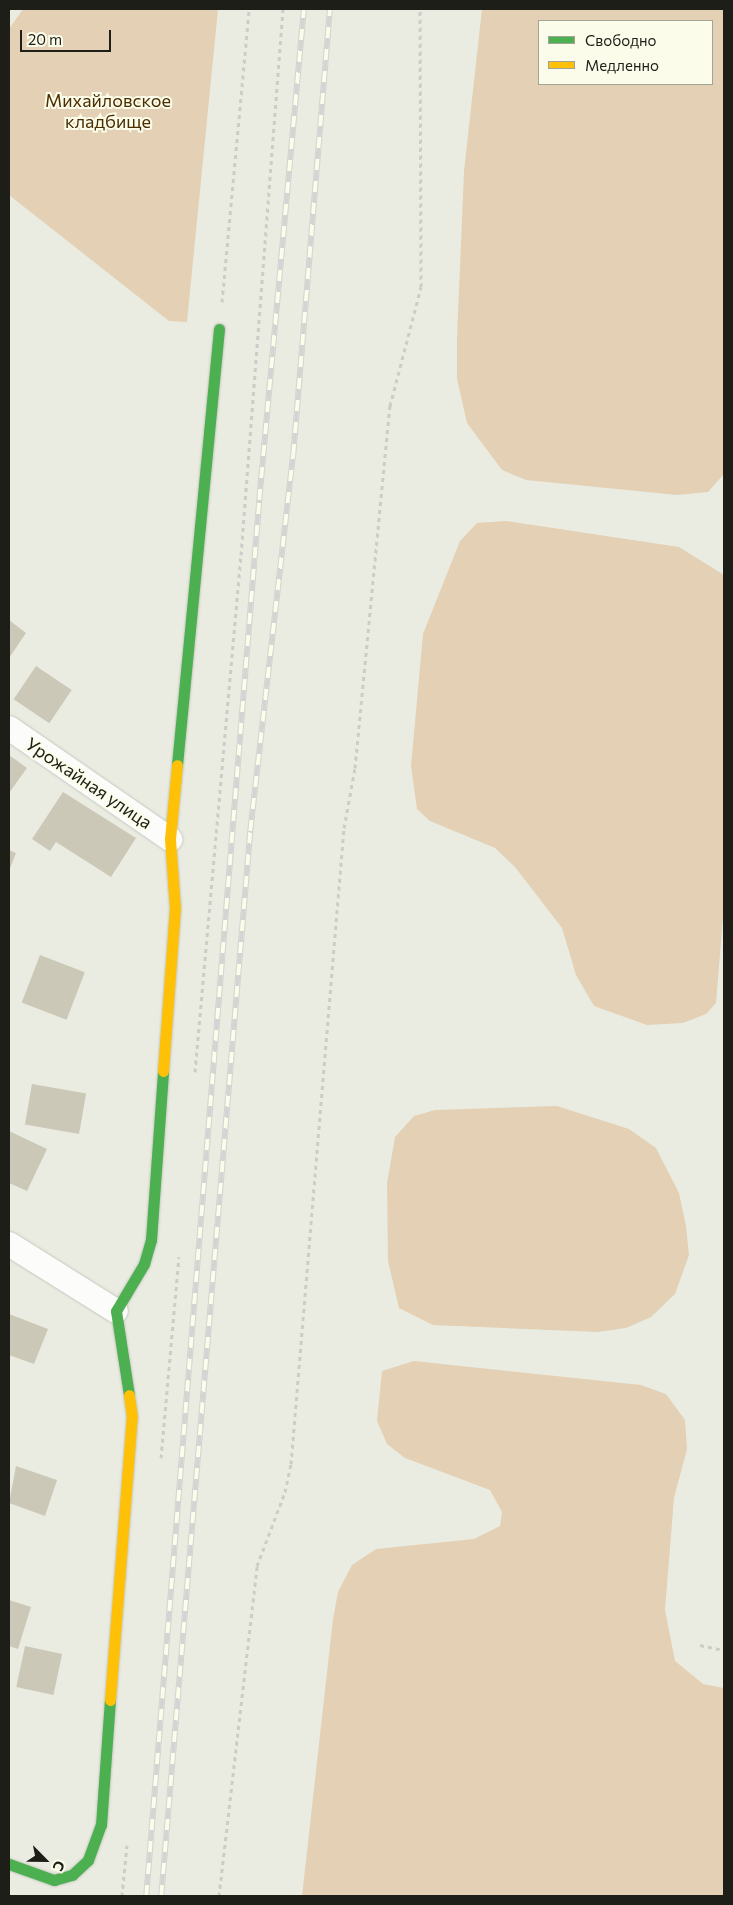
<!DOCTYPE html>
<html>
<head>
<meta charset="utf-8">
<style>
  body { margin:0 }
  #map { position:relative; width:733px; height:1905px; overflow:hidden; background:#eaece1; font-family:Commissioner,sans-serif }
  div>[style] { position:absolute }
  .green>* { inset:0; background:#e3d0b5 }
  .building>* { inset:0; background:#ccc8b7; transform-origin:0 0 }
  .path>* { height:3px; margin-top:-1.5px; transform-origin:0; background:repeating-linear-gradient(90deg,#ccccc9 0 4px,transparent 0 8px) }
  .roads { filter:drop-shadow(0 0 1px #c6c8c0) drop-shadow(0 0 1px #c6c8c0) }
  .street>* { height:24px; margin:-12px; padding:0 12px; transform-origin:12px; border-radius:12px; background:#fcfcfa }
  .fast>* { height:11px; margin:-5.5px; padding:0 5.5px; transform-origin:5.5px; border-radius:5.5px; background:#4caf50 }
  .slow>* { height:11px; margin:-5.5px; padding:0 5.5px; transform-origin:5.5px; border-radius:5.5px; background:#ffc107 }
  .rail>* { height:5.5px; margin-top:-2.75px; transform-origin:0; background:repeating-linear-gradient(90deg,#fbfdea 0 11px,#d4d4d2 0 22px); box-sizing:border-box; border-block:1px solid #d4d4d2 }
  span { translate:-50% -50%; white-space:nowrap; text-align:center; line-height:1.15; -webkit-text-stroke:4px #fbfdea; paint-order:stroke }
  .park-label { font-size:18px; color:#4c2d00 }
  .street-label { font-size:18px; color:#1d1e17 }
  .frame { position:absolute; inset:0; border:10px solid #1d1e17; pointer-events:none }
  .legend { position:absolute; left:538px; top:20px; width:175px; height:65px; box-sizing:border-box; background:#fbfdea; border:1px solid #a2a496; margin:0; padding:6px 9px; list-style:none; font-size:15px; color:#1d1e17 }
  .legend li { display:flex; align-items:center; gap:10px; height:25px }
  .legend b { width:25px; border:1px solid #a2a496 }
  .north { position:absolute; left:20px; top:1835px; width:50px; height:50px; -webkit-text-stroke:4px #fbfdea; paint-order:stroke; rotate:113deg; font-size:14px; font-weight:700; line-height:20px; text-align:center; color:#1d1e17 }
  .north::after { content:''; display:block; margin:auto; width:18px; height:22px; background:#1d1e17; clip-path:polygon(50% 0,100% 100%,50% 72%,0 100%) }
  .scale { position:absolute; left:20px; top:30px; width:91px; height:22px; box-sizing:border-box; border:2px solid #1d1e17; border-top:0; padding-left:6px; font-size:15px; line-height:18px; white-space:nowrap; color:#1d1e17; -webkit-text-stroke:4px #fbfdea; paint-order:stroke }
</style>
</head>
<body>
<div id="map">
  <div class="green">
    <i style="clip-path:polygon(23px 9px,218px 9px,187px 322px,169px 321px,9px 195px,9px 29px)"></i>
    <i style="clip-path:polygon(evenodd,482px 9px,724px 9px,724px 474px,708px 492px,677px 495px,526px 480px,502px 470px,467px 423px,457px 379px,457px 338px,464px 171px,482px 9px,539px 21px,712px 21px,712px 84px,539px 84px,539px 21px)"></i>
    <i style="clip-path:polygon(506px 521px,679px 547px,724px 575px,724px 905px,716px 1003px,706px 1014px,683px 1023px,647px 1025px,594px 1006px,576px 975px,562px 928px,515px 867px,495px 848px,430px 821px,417px 809px,411px 766px,423px 634px,460px 541px,477px 523px)"></i>
    <i style="clip-path:polygon(557px 1106px,629px 1129px,656px 1148px,679px 1193px,686px 1226px,689px 1255px,675px 1294px,651px 1317px,626px 1328px,598px 1332px,433px 1325px,399px 1308px,388px 1261px,387px 1183px,395px 1137px,414px 1116px,435px 1110px)"></i>
    <i style="clip-path:polygon(414px 1361px,641px 1385px,666px 1394px,685px 1420px,687px 1449px,674px 1498px,665px 1610px,675px 1661px,703px 1684px,724px 1688px,724px 1896px,302px 1896px,333px 1619px,338px 1592px,352px 1565px,376px 1549px,474px 1539px,500px 1526px,502px 1512px,490px 1490px,405px 1458px,387px 1444px,377px 1421px,382px 1371px)"></i>
  </div>
  <div class="building">
    <i style="clip-path:polygon(9px 620px,26px 633px,9px 658px)"></i>
    <i style="left:36px;top:666px;width:43px;height:40px;rotate:34deg"></i>
    <i style="clip-path:polygon(9px 755px,27px 768px,9px 793px)"></i>
    <i style="clip-path:polygon(63px 792px,136px 838px,111px 877px,56px 842px,50px 851px,32px 839px)"></i>
    <i style="clip-path:polygon(9px 850px,16px 853px,9px 871px)"></i>
    <i style="left:40px;top:955px;width:48px;height:51px;rotate:21deg"></i>
    <i style="left:32px;top:1084px;width:55px;height:41px;rotate:10deg"></i>
    <i style="clip-path:polygon(9px 1131px,47px 1149px,27px 1191px,9px 1183px)"></i>
    <i style="clip-path:polygon(9px 1314px,48px 1329px,34px 1364px,9px 1355px)"></i>
    <i style="clip-path:polygon(16px 1466px,57px 1480px,45px 1516px,9px 1503px)"></i>
    <i style="clip-path:polygon(9px 1600px,31px 1607px,18px 1649px,9px 1646px)"></i>
    <i style="left:25px;top:1646px;width:38px;height:42px;rotate:12deg"></i>
  </div>
  <div class="path">
    <i style="left:222px;top:302px;width:294px;rotate:-84.7deg"></i>
    <i style="left:195px;top:1072px;width:519px;rotate:-84.92deg"></i>
    <i style="left:241px;top:555px;width:548px;rotate:-85.6deg"></i>
    <i style="left:161px;top:1458px;width:202px;rotate:-84.9deg"></i>
    <i style="left:700px;top:1645px;width:25px;rotate:12deg"></i>
    <i style="left:122px;top:1896px;width:51px;rotate:-84.4deg"></i>
    <i style="left:219px;top:1896px;width:332px;rotate:-83.4deg"></i>
    <i style="left:257px;top:1566px;width:79px;rotate:-69.3deg"></i>
    <i style="left:285px;top:1492px;width:29px;rotate:-78deg"></i>
    <i style="left:291px;top:1464px;width:638px;rotate:-85.24deg"></i>
    <i style="left:344px;top:828px;width:61px;rotate:-79.6deg"></i>
    <i style="left:355px;top:768px;width:364px;rotate:-84.5deg"></i>
    <i style="left:390px;top:406px;width:123px;rotate:-75.4deg"></i>
    <i style="left:421px;top:287px;width:278px;rotate:-90.2deg"></i>
  </div>
  <div class="roads">
    <div class="street">
      <i style="left:9px;top:728px;width:196px;rotate:34.6deg"></i>
      <i style="left:9px;top:1244px;width:126px;rotate:32.1deg"></i>
    </div>
    <div class="fast">
      <i style="left:177px;top:765px;width:438px;rotate:-84.5deg"></i>
      <i style="left:129px;top:1395px;width:85px;rotate:-98.8deg"></i>
      <i style="left:116px;top:1311px;width:55px;rotate:-59.2deg"></i>
      <i style="left:144px;top:1264px;width:25px;rotate:-74deg"></i>
      <i style="left:151px;top:1240px;width:169px;rotate:-85.9deg"></i>
      <i style="left:9px;top:1864px;width:48px;rotate:19.6deg"></i>
      <i style="left:54px;top:1880px;width:19px;rotate:-16deg"></i>
      <i style="left:72px;top:1875px;width:22px;rotate:-43deg"></i>
      <i style="left:88px;top:1860px;width:37px;rotate:-70deg"></i>
      <i style="left:101px;top:1825px;width:125px;rotate:-85.9deg"></i>
    </div>
    <div class="slow">
      <i style="left:163px;top:1071px;width:162px;rotate:-85.8deg"></i>
      <i style="left:175px;top:909px;width:70px;rotate:-94.1deg"></i>
      <i style="left:170px;top:839px;width:74px;rotate:-84.6deg"></i>
      <i style="left:110px;top:1700px;width:284px;rotate:-85.6deg"></i>
      <i style="left:132px;top:1417px;width:22px;rotate:-98deg"></i>
    </div>
  </div>
  <div class="rail">
    <i style="left:146px;top:1896px;width:1401px;rotate:-85.37deg"></i>
    <i style="left:259px;top:500px;width:493px;rotate:-84.8deg"></i>
    <i style="left:161px;top:1896px;width:1069px;rotate:-85.22deg"></i>
    <i style="left:250px;top:831px;width:378px;rotate:-83.5deg"></i>
    <i style="left:293px;top:455px;width:448px;rotate:-85.3deg"></i>
  </div>
  <div class="park-label">
    <span style="left:108px;top:111px">Михайловское<br>кладбище</span>
  </div>
  <div class="street-label">
    <span style="left:89px;top:783px;rotate:34deg">Урожайная улица</span>
  </div>
  <div class="frame"></div>
  <ul class="legend">
  <li><b style="height:6px;background:#4caf50"></b>Свободно</li>
  <li><b style="height:6px;background:#ffc107"></b>Медленно</li>
  </ul>
  <div class="north">С</div>
  <div class="scale">20 m</div>
</div>
</body>
</html>
